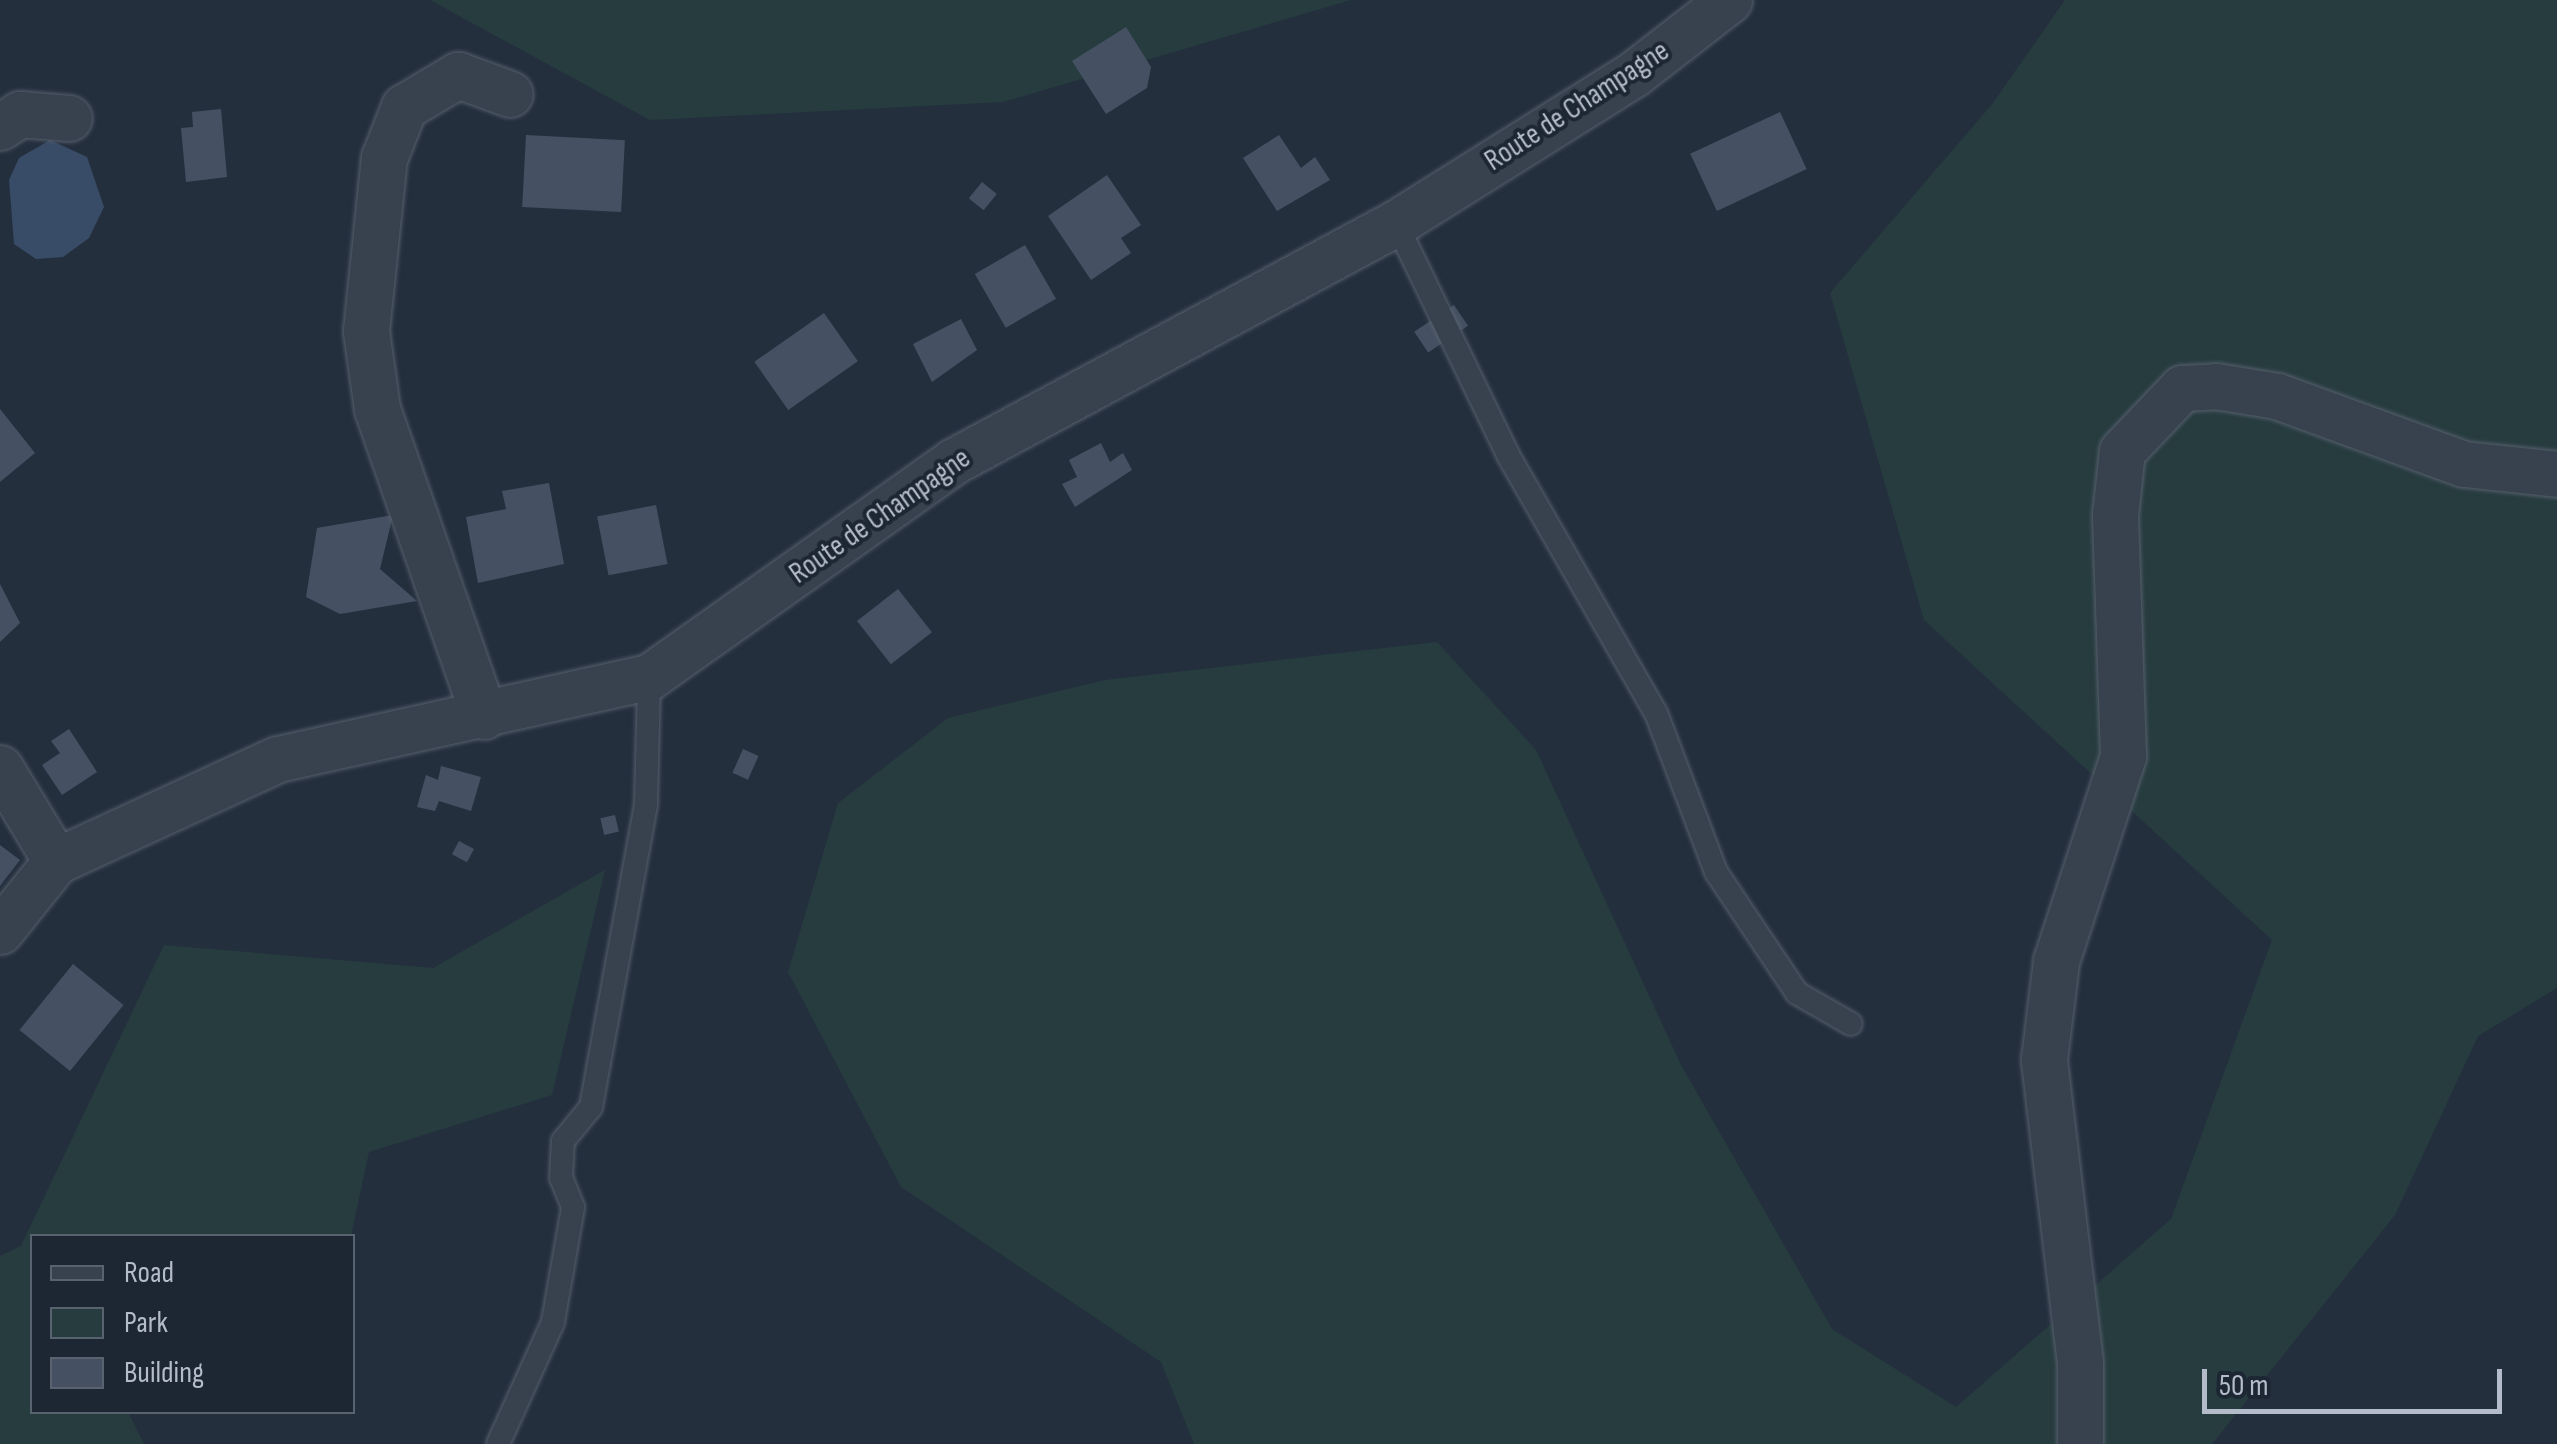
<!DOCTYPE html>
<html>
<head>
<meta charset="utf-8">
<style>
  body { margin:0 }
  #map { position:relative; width:2557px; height:1444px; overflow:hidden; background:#242f3e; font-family:"Sofia Sans Condensed",sans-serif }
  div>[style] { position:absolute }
  .green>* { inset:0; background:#263c3f }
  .water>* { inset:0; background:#394c67 }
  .building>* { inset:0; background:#455162; transform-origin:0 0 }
  .roads { filter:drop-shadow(0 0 2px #565f6c) drop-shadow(0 0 2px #565f6c) }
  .service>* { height:22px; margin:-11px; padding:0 11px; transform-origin:11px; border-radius:11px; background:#38414e }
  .minor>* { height:45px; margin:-22.5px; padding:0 22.5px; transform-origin:22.5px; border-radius:22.5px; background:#38414e }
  span { translate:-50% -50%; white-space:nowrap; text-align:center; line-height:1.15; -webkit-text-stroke:8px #1d2633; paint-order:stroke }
  .street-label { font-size:30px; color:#b4bcc9 }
  .legend { position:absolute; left:30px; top:1234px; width:325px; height:180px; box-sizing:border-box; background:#1d2633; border:2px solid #59626f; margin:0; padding:12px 18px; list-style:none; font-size:30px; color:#b4bcc9 }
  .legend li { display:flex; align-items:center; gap:20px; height:50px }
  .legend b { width:50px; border:2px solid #59626f }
  .scale { position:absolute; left:2202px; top:1369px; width:300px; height:45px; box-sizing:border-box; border:5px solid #b4bcc9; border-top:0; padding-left:12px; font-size:30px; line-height:35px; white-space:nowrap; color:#b4bcc9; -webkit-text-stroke:8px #1d2633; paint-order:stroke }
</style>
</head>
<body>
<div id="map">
  <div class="green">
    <i style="clip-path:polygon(430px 0,1351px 0,1003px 102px,650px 120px)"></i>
    <i style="clip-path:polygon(2065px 0,2557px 0,2557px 988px,2478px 1036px,2395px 1215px,2212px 1444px,1194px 1444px,1161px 1362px,901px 1187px,788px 972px,838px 803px,948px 718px,1105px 680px,1437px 642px,1536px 750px,1681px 1065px,1832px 1329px,1956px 1407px,2171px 1219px,2272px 940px,1924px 620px,1830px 293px,1993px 103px)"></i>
    <i style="clip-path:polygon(605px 870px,552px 1095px,369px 1152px,351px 1236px,32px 1236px,32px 1412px,128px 1412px,144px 1444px,0 1444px,0 1256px,21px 1246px,164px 945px,433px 968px)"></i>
  </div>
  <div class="water">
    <i style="clip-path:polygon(50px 140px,87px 157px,104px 207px,89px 238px,63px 257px,36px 259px,14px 244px,9px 180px,19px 158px)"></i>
  </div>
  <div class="building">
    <i style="clip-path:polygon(1126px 27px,1151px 67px,1147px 88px,1106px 114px,1072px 61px)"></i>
    <i style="clip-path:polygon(221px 109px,227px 177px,186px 182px,181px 128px,193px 127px,192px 112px)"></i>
    <i style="left:1780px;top:112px;width:63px;height:99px;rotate:65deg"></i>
    <i style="left:526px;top:135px;width:99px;height:72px;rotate:3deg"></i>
    <i style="clip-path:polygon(1279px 135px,1301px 168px,1315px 157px,1330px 180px,1277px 211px,1243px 158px)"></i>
    <i style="clip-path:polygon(1107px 175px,1141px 225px,1121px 238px,1131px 253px,1091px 280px,1048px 216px)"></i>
    <i style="left:982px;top:182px;width:19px;height:21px;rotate:39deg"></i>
    <i style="left:1025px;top:245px;width:62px;height:58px;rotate:60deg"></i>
    <i style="left:1454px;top:305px;width:25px;height:48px;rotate:56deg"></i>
    <i style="left:824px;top:313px;width:59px;height:85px;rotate:55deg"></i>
    <i style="clip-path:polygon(961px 319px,977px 350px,932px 382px,913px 344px)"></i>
    <i style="clip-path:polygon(0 409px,35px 453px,0 482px)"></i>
    <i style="clip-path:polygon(1101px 443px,1110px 462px,1123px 453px,1132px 470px,1075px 507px,1062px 484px,1077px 477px,1069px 460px)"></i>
    <i style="clip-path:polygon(549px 483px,564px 564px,478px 583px,466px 517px,506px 509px,502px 491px)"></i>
    <i style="left:656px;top:505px;width:60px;height:60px;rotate:79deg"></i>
    <i style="clip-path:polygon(393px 515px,380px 569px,417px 601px,340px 614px,306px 597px,317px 528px)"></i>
    <i style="clip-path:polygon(0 584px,20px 623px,0 642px)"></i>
    <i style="left:898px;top:589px;width:55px;height:52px;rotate:52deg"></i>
    <i style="clip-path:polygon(69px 729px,97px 772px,62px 795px,42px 765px,60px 753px,51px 741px)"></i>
    <i style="left:743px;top:749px;width:17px;height:26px;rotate:24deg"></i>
    <i style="clip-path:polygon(441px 766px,481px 777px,471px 811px,439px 801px,435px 811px,417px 807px,426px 775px,438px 780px)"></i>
    <i style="left:615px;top:815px;width:17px;height:15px;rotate:77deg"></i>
    <i style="left:459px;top:841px;width:17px;height:15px;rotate:28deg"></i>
    <i style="clip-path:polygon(0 845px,20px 860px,0 886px)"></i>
    <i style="left:73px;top:964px;width:65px;height:85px;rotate:39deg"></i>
  </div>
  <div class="roads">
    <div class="service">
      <i style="left:1396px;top:223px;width:258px;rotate:64.2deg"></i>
      <i style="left:1508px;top:455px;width:297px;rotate:60.2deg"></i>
      <i style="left:1656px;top:713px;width:170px;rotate:69.3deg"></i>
      <i style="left:1716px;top:872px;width:146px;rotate:56.2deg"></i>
      <i style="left:1797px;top:993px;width:62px;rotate:29.9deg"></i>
      <i style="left:498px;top:1444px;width:134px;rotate:-65.7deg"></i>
      <i style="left:553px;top:1322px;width:117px;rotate:-80.1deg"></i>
      <i style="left:573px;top:1207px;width:31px;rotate:-112deg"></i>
      <i style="left:561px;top:1178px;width:37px;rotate:-87deg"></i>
      <i style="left:563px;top:1141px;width:44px;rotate:-50.5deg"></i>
      <i style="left:591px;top:1107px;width:308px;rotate:-79.7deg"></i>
      <i style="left:646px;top:804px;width:127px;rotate:-88.6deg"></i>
    </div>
    <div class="minor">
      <i style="left:0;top:127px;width:24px;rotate:-33deg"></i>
      <i style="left:20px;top:114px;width:49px;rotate:4.7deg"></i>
      <i style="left:484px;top:716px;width:325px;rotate:-109.2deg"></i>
      <i style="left:377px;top:409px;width:79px;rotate:-98deg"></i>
      <i style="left:366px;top:331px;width:174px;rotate:-84.1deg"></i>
      <i style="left:384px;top:158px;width:55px;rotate:-68.6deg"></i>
      <i style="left:404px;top:107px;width:63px;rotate:-30.7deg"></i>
      <i style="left:458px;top:75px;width:55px;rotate:20.1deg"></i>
      <i style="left:0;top:768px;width:109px;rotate:58.9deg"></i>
      <i style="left:0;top:931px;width:90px;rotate:-51.3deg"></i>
      <i style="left:56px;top:861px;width:244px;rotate:-24.7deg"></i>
      <i style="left:278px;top:759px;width:380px;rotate:-12.5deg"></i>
      <i style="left:649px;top:677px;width:374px;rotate:-35.3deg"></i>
      <i style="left:954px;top:461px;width:502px;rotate:-28.3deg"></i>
      <i style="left:1396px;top:223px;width:282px;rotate:-32.1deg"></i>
      <i style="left:1635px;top:73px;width:119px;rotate:-37.8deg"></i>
      <i style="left:2080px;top:1444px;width:81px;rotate:-90deg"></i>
      <i style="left:2080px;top:1363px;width:306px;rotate:-96.8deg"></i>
      <i style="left:2044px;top:1059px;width:99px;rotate:-83deg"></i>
      <i style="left:2056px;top:961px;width:216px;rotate:-71.9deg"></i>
      <i style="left:2123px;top:756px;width:241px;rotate:-91.9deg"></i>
      <i style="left:2115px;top:515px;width:64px;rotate:-83.8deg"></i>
      <i style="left:2122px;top:451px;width:87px;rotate:-46.4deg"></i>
      <i style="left:2182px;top:388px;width:34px;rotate:-3deg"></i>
      <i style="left:2216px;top:386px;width:62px;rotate:9.3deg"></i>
      <i style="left:2277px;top:396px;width:199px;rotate:20deg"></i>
      <i style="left:2464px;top:464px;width:94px;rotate:6.1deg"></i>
    </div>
  </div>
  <div class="street-label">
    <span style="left:1577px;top:106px;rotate:-33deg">Route de Champagne</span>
    <span style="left:880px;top:516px;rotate:-35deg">Route de Champagne</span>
  </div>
  <ul class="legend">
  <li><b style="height:12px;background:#38414e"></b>Road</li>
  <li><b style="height:28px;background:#263c3f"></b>Park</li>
  <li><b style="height:28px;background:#455162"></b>Building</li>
  </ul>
  <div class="scale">50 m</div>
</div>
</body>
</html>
